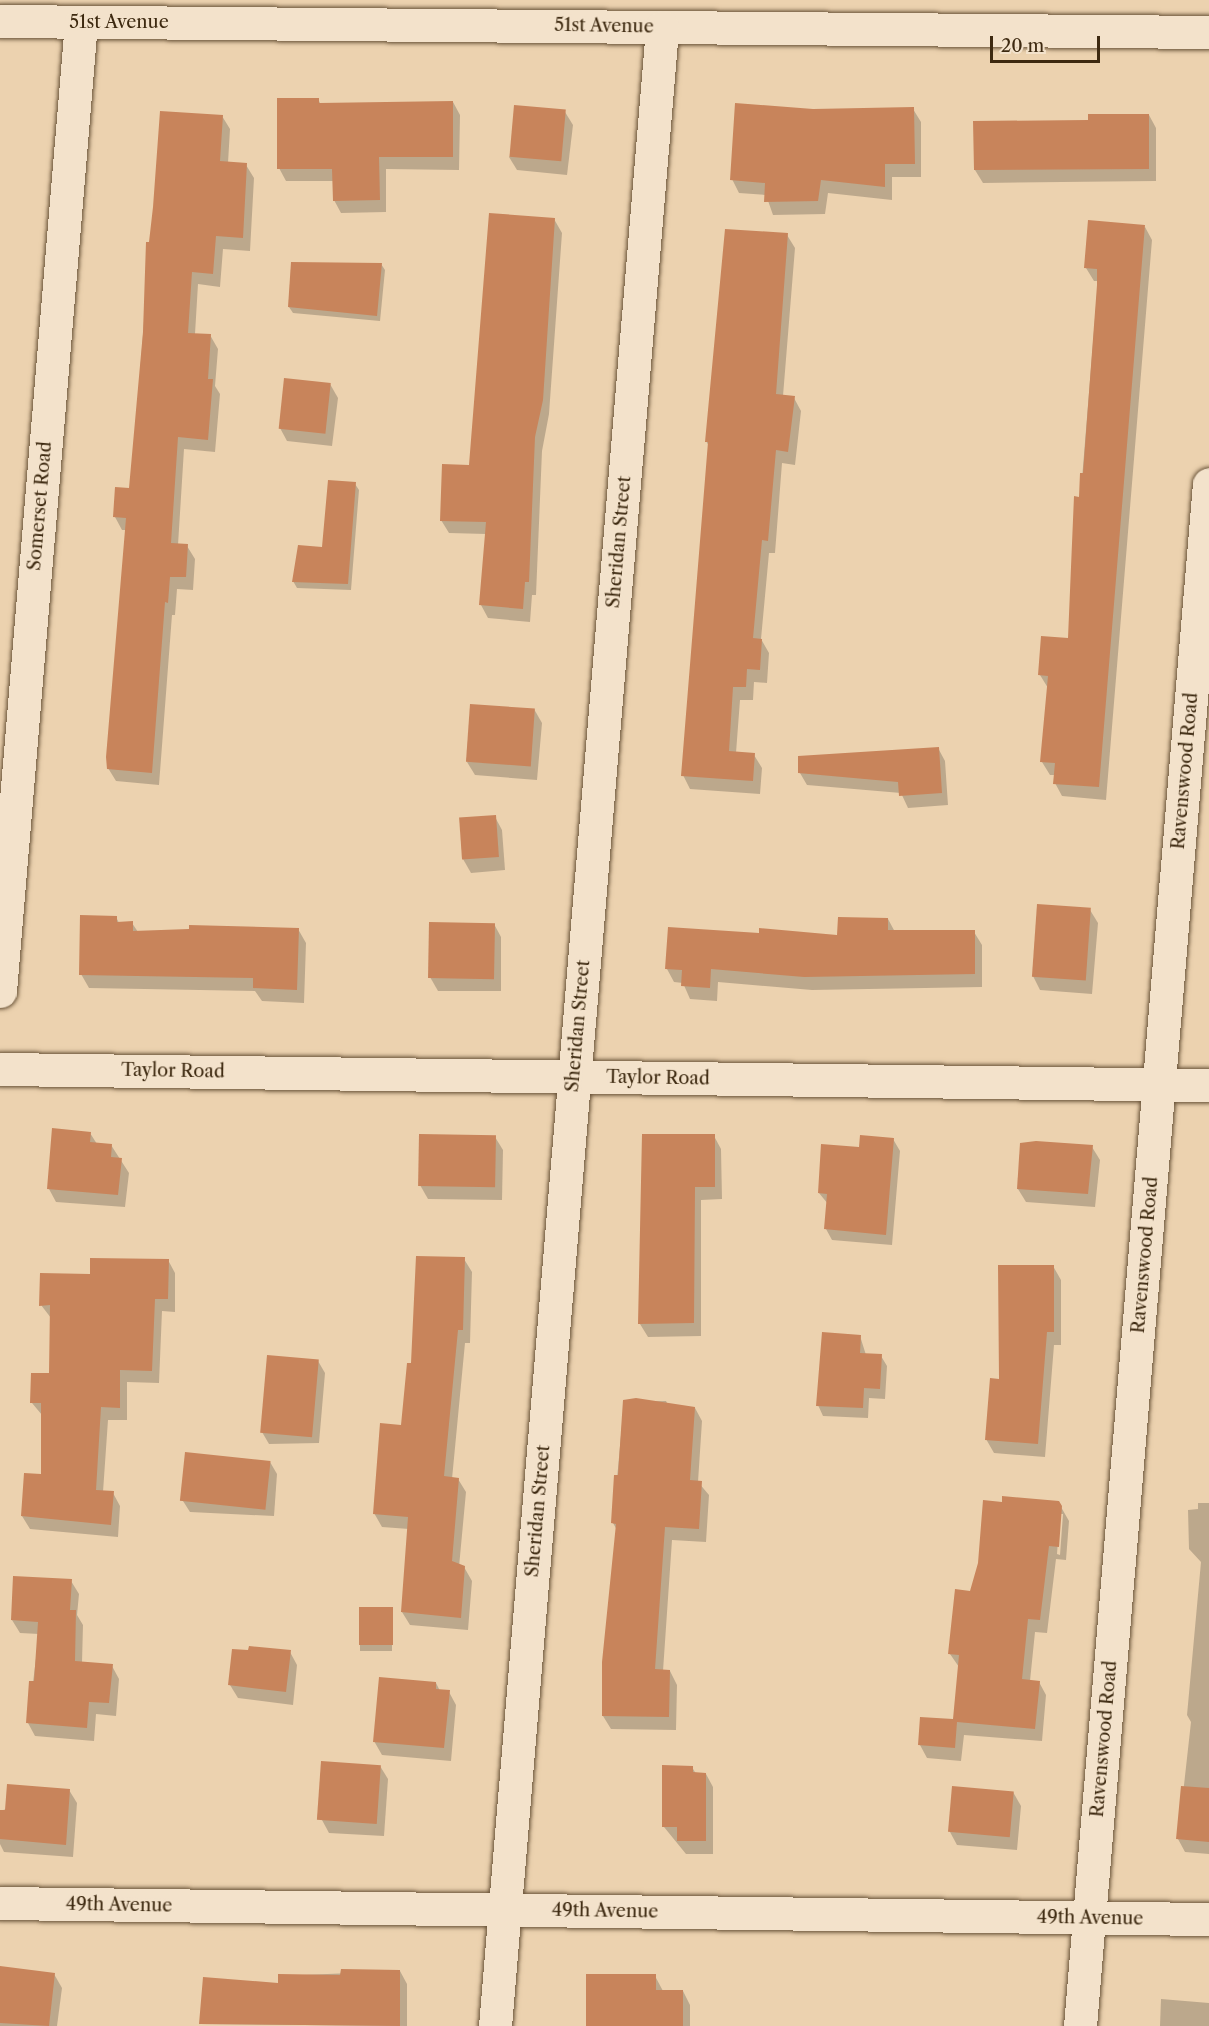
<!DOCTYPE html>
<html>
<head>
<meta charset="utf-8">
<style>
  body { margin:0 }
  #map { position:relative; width:1209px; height:2026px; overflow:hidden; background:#ecd2af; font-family:"Libre Caslon Text",serif }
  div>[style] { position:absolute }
  .shadow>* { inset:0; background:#0003; transform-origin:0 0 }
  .building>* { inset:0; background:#c8845b; transform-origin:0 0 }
  .roads { filter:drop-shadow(0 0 2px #695338) drop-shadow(0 0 2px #695338) }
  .minor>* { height:33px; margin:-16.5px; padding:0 16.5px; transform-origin:16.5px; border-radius:16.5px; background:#f3e2cb }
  span { translate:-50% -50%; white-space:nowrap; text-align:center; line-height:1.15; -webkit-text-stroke:4.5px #f3e2cb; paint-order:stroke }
  .street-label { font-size:18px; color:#3d2910 }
  .scale { position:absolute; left:990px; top:36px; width:110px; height:27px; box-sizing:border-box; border:3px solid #3d2910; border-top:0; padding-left:8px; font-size:18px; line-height:21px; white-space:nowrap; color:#3d2910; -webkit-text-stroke:4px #f3e2cb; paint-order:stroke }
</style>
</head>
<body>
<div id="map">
  <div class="shadow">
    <i style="clip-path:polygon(318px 99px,321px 105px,453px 102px,460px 115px,459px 170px,386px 169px,386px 212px,341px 213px,334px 200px,334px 181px,286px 181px,279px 168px)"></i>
    <i style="clip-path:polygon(913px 109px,921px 122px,921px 177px,892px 177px,892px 200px,828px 193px,825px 214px,773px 215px,766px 195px,739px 193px,732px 179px,813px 111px)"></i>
    <i style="clip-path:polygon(565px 112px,573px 125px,567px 175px,517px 170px,509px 157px)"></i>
    <i style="clip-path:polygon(1149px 115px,1156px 128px,1156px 181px,983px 183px,975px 170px,1089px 121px)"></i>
    <i style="clip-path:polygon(222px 116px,230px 129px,228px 163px,246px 165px,254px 178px,250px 251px,223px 249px,220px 287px,198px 284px,195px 334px,210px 335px,218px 349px,215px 386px,220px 394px,215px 452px,184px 449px,178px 545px,187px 546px,195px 559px,193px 590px,177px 589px,175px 615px,172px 615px,159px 785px,116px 781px,108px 768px,127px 530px,122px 530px,115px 517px,131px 490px,150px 244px)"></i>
    <i style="clip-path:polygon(554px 219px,562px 233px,549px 414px,542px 451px,536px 595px,532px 595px,530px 622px,488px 618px,481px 605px,486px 534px,449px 533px,441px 520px,470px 467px)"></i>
    <i style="clip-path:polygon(1145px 227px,1152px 240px,1106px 800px,1062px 796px,1055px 783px,1055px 775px,1050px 775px,1042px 762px,1048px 688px,1040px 675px,1069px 640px,1098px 281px,1094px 281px,1086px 268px)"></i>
    <i style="clip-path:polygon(787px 235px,795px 248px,783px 396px,794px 398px,801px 411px,795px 465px,782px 463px,775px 553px,769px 553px,761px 639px,769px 653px,767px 683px,754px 682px,753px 700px,740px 700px,736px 753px,754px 755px,762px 768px,760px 794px,690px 789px,683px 775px,709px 446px,706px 441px)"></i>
    <i style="clip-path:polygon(381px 264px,385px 270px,380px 321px,293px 313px,289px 307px)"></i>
    <i style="clip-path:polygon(330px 384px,338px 398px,332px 446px,287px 441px,280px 428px)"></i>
    <i style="clip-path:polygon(355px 484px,359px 490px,351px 590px,297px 588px,293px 581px,323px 549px)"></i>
    <i style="clip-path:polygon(534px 709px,542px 723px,537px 780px,475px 775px,467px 762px)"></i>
    <i style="clip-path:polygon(938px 748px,945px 761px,948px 805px,908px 808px,901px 793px,807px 785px,800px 773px)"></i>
    <i style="clip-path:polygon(495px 817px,502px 830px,505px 870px,471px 873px,463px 859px)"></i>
    <i style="clip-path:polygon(1090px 910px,1098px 923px,1092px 994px,1040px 990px,1033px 976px)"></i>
    <i style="clip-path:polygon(116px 917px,119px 923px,132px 923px,138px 932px,298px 929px,306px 943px,304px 1003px,262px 1001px,255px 991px,89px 988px,81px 974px)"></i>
    <i style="clip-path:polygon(888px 919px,895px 932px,974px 932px,982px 945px,982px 987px,812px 990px,718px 982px,717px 1001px,690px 999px,683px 983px,674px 982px,667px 969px,760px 935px,839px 936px)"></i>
    <i style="clip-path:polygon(494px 924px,501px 937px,501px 991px,438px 991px,430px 977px)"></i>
    <i style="clip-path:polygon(90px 1133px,97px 1144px,111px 1145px,129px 1173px,125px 1207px,56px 1202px,49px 1189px)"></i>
    <i style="clip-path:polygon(714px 1136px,721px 1149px,722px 1199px,701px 1200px,701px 1336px,648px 1337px,640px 1324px)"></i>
    <i style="clip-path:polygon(495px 1137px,503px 1150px,502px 1200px,428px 1199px,420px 1185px)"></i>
    <i style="clip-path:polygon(893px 1139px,900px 1151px,892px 1245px,832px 1240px,826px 1229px,828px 1204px,819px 1193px,861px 1148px)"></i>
    <i style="clip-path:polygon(1092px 1147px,1100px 1160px,1095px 1207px,1026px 1202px,1018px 1189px)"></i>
    <i style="clip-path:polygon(464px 1259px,472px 1272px,470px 1343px,465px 1343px,452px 1479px,458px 1479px,466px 1492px,459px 1567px,464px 1567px,472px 1581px,468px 1630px,410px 1625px,402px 1612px,409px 1529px,382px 1527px,374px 1513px,402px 1426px,413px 1365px)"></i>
    <i style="clip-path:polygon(168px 1260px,175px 1273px,175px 1312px,162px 1311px,159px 1383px,127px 1382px,127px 1420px,108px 1420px,103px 1492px,113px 1493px,120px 1506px,118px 1537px,30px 1529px,22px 1516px,42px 1476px,42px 1415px,32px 1403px,50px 1375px,51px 1318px,41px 1305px,92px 1275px)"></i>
    <i style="clip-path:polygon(1053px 1266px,1061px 1280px,1061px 1345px,1054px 1345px,1045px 1457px,994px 1453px,986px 1439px,1000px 1381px)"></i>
    <i style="clip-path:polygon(860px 1336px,866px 1355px,881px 1356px,887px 1366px,885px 1399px,869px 1398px,868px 1418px,823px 1416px,818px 1405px)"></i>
    <i style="clip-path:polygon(318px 1361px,325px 1373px,319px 1443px,269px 1444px,262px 1432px)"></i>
    <i style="clip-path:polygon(666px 1401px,669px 1407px,695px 1408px,702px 1421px,698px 1482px,709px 1495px,706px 1542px,672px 1540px,663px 1671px,670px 1671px,677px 1685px,676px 1730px,611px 1729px,603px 1716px,617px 1530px,613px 1523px,624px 1402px)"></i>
    <i style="clip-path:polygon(270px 1462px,277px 1474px,274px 1516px,190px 1512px,183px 1501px)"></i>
    <i style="clip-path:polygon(1198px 1503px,1209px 1503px,1209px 1854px,1185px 1852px,1178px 1839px,1191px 1722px,1187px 1715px,1201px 1562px,1189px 1549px,1188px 1510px,1198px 1509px)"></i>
    <i style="clip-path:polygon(evenodd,1061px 1507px,1069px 1521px,1066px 1560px,1056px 1559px,1047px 1633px,1035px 1632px,1030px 1681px,1039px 1682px,1046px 1695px,1042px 1741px,964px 1735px,961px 1761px,927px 1758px,920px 1745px,954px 1721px,959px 1667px,950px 1654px,971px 1593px,1061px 1507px,1060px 1514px,1063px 1514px,1060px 1555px,1057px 1554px,1060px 1514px)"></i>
    <i style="clip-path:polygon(71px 1581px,79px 1594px,77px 1615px,83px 1625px,82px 1663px,112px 1666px,119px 1679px,116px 1716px,96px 1714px,94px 1741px,35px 1736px,28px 1723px,39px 1634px,20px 1633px,12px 1620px)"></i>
    <i style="left:360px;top:1608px;width:32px;height:43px"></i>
    <i style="clip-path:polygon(290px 1652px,297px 1665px,293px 1705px,238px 1698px,230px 1685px)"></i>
    <i style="clip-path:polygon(436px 1683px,440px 1691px,449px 1692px,456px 1705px,451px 1761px,382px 1755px,374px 1741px)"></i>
    <i style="clip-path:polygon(380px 1766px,388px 1779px,384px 1836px,329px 1833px,322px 1820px)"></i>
    <i style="clip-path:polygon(692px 1767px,696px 1774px,706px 1774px,713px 1787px,713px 1854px,686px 1854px,664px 1827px)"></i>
    <i style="clip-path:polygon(69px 1790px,77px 1803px,73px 1857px,4px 1852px,0 1844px,0 1811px)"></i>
    <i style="clip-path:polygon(1013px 1792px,1021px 1806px,1017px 1850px,957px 1845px,950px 1832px)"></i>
    <i style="clip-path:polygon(0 1968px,54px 1974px,62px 1988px,57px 2026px,0 2026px)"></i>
    <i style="clip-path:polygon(400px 1971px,407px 1984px,407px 2026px,200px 2024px,279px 1984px,279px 1976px)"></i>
    <i style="clip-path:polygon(655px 1976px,663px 1991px,683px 1991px,690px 2005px,690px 2026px,588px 2026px)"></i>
    <i style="clip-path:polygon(1161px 1999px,1209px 2003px,1209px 2026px,1160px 2026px)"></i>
  </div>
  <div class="building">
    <i style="clip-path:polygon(277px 98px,319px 98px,319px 103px,453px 101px,453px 157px,379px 157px,380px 200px,333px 201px,332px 169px,277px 169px)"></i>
    <i style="clip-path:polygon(735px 103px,813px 109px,914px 107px,915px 164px,885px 164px,885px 187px,821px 180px,818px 201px,764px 202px,765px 183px,730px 180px)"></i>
    <i style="left:514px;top:105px;width:52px;height:52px;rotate:5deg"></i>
    <i style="clip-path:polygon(160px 111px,223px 115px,220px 161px,247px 163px,243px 238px,216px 236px,213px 274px,192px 272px,188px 333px,211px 334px,208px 379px,213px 379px,208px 440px,178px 437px,171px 543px,188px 544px,186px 577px,170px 577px,168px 603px,165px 602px,152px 773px,107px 769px,106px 757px,126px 518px,113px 517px,115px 487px,129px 488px,143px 332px,146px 242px,149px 242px,153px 207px)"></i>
    <i style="clip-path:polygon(1088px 114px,1149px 114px,1149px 169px,974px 170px,973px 121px,1088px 120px)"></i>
    <i style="clip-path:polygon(489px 213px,555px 218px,543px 400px,535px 437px,529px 582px,525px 582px,523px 609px,479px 605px,486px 522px,440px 521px,442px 464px,469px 465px)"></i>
    <i style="clip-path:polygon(1088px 220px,1145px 225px,1099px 787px,1053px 784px,1055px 763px,1040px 762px,1048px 676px,1038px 675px,1041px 636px,1068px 638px,1074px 496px,1079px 497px,1080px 473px,1083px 473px,1097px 285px,1097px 269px,1084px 268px)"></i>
    <i style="clip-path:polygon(725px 229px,788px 233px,776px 394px,795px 396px,788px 452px,776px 450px,768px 541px,762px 540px,753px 638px,762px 639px,760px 670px,747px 669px,746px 687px,733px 687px,729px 751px,755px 753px,753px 781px,681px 776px,708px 442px,705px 442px)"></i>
    <i style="clip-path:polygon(291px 262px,382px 263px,377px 316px,288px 307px)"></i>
    <i style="left:284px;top:378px;width:47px;height:51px;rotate:6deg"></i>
    <i style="clip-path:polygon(328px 480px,356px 482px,348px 584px,292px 582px,298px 545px,322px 547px)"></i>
    <i style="left:470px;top:704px;width:65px;height:58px;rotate:4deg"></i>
    <i style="clip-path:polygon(939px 747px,942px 793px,899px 796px,898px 782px,798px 773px,798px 756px)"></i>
    <i style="left:496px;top:815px;width:42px;height:37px;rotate:86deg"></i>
    <i style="left:1037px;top:904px;width:54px;height:73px;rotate:4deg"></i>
    <i style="clip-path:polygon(80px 915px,117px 916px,117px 922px,133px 921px,133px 931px,189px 929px,189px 925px,299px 928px,297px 990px,253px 988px,253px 978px,79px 975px)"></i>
    <i style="clip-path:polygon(838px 917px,888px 918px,888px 930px,975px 930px,975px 974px,804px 977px,711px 969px,710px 988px,681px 986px,682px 970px,665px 969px,668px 927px,759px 933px,759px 928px,837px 935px)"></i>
    <i style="left:429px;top:922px;width:66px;height:56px;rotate:1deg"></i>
    <i style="clip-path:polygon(52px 1128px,91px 1132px,90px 1142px,112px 1144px,111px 1157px,122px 1158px,118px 1195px,47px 1189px)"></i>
    <i style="left:419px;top:1134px;width:77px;height:52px;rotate:1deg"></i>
    <i style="clip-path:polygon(642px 1134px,715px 1134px,715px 1187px,695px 1187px,694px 1323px,638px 1324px)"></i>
    <i style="clip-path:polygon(860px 1135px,894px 1138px,886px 1235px,824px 1229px,827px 1194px,818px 1193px,821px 1144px,859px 1147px)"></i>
    <i style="clip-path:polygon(1036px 1141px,1093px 1145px,1088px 1194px,1017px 1189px,1020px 1143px)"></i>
    <i style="clip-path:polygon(416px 1256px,465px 1257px,463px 1330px,458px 1330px,444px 1476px,459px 1478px,452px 1561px,465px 1566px,461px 1618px,401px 1612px,408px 1517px,373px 1514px,380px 1423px,401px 1425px,407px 1363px,411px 1363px)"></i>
    <i style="clip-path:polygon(90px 1258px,169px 1259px,168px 1299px,155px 1299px,152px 1371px,120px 1370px,120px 1408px,101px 1407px,96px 1490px,114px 1491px,111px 1525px,21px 1516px,24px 1473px,41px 1474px,41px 1403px,30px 1403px,31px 1373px,49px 1373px,50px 1305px,39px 1306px,40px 1273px,90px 1274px)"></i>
    <i style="clip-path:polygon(998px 1265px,1054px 1265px,1054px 1332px,1047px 1332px,1038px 1444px,985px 1440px,990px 1378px,999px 1379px)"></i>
    <i style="clip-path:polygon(822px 1332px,861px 1335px,860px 1353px,882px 1354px,880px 1389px,864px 1388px,863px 1408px,816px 1406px)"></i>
    <i style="left:267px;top:1355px;width:52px;height:78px;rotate:5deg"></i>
    <i style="clip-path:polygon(636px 1398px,695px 1407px,690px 1480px,702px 1481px,699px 1529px,665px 1527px,655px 1669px,670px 1670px,669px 1717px,602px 1716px,602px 1662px,616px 1524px,611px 1523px,614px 1475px,618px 1475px,623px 1400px)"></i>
    <i style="left:185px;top:1452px;width:86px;height:49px;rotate:6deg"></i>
    <i style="clip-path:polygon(1002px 1496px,1059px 1501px,1062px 1506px,1059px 1547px,1049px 1546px,1040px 1620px,1028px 1619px,1022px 1679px,1040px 1681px,1035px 1729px,957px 1722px,955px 1748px,918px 1745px,920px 1717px,953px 1719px,959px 1655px,948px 1654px,955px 1589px,970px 1591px,978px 1563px,983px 1500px,1002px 1502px)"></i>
    <i style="clip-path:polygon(13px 1576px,72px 1579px,70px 1610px,76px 1610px,75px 1661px,113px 1664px,109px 1703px,89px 1702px,87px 1728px,26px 1723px,29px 1681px,34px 1681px,38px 1622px,11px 1620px)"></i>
    <i style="left:359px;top:1607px;width:34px;height:38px"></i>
    <i style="clip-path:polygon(249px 1646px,291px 1650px,286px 1692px,228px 1685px,232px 1649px,248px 1650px)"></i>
    <i style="clip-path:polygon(379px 1677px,436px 1682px,436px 1689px,450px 1690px,444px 1748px,373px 1742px)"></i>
    <i style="left:321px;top:1761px;width:60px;height:59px;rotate:4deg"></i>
    <i style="clip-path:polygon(662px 1765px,693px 1766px,693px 1772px,706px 1773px,706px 1841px,677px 1841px,677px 1827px,662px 1827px)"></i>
    <i style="clip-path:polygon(7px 1784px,70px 1789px,66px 1845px,0 1839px,0 1810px,5px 1810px)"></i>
    <i style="left:952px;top:1786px;width:62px;height:46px;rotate:5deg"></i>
    <i style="clip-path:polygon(1181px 1786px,1209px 1788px,1209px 1842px,1176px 1839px)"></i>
    <i style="clip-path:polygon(0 1966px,55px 1973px,49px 2026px,0 2023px)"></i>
    <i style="clip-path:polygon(341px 1969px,400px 1970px,400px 2026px,199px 2024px,203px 1977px,278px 1983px,278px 1974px,340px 1975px)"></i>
    <i style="clip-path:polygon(586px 1974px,656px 1974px,656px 1990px,683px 1990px,683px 2026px,586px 2026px)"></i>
  </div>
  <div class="roads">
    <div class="minor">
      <i style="left:0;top:21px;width:1209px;rotate:0.52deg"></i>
      <i style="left:0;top:991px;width:972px;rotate:-85.22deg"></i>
      <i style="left:0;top:1069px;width:1209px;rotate:0.76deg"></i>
      <i style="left:0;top:1903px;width:1209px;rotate:0.76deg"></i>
      <i style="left:495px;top:2026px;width:2006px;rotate:-85.22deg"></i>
      <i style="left:1080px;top:2026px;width:1547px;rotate:-85.22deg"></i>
    </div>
  </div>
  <div class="street-label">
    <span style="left:119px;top:22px">51st Avenue</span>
    <span style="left:604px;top:26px;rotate:1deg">51st Avenue</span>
    <span style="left:40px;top:506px;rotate:-85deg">Somerset Road</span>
    <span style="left:619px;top:542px;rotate:-85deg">Sheridan Street</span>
    <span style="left:1185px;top:771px;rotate:-85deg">Ravenswood Road</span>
    <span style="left:578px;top:1026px;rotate:-85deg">Sheridan Street</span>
    <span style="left:173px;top:1071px;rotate:1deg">Taylor Road</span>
    <span style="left:658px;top:1078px;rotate:1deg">Taylor Road</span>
    <span style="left:1145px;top:1255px;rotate:-85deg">Ravenswood Road</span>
    <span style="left:538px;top:1511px;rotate:-85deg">Sheridan Street</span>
    <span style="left:1104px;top:1739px;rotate:-85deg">Ravenswood Road</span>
    <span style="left:119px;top:1905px;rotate:1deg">49th Avenue</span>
    <span style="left:605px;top:1911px;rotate:1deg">49th Avenue</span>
    <span style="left:1090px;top:1918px;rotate:1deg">49th Avenue</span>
  </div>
  <div class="scale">20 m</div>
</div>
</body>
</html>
